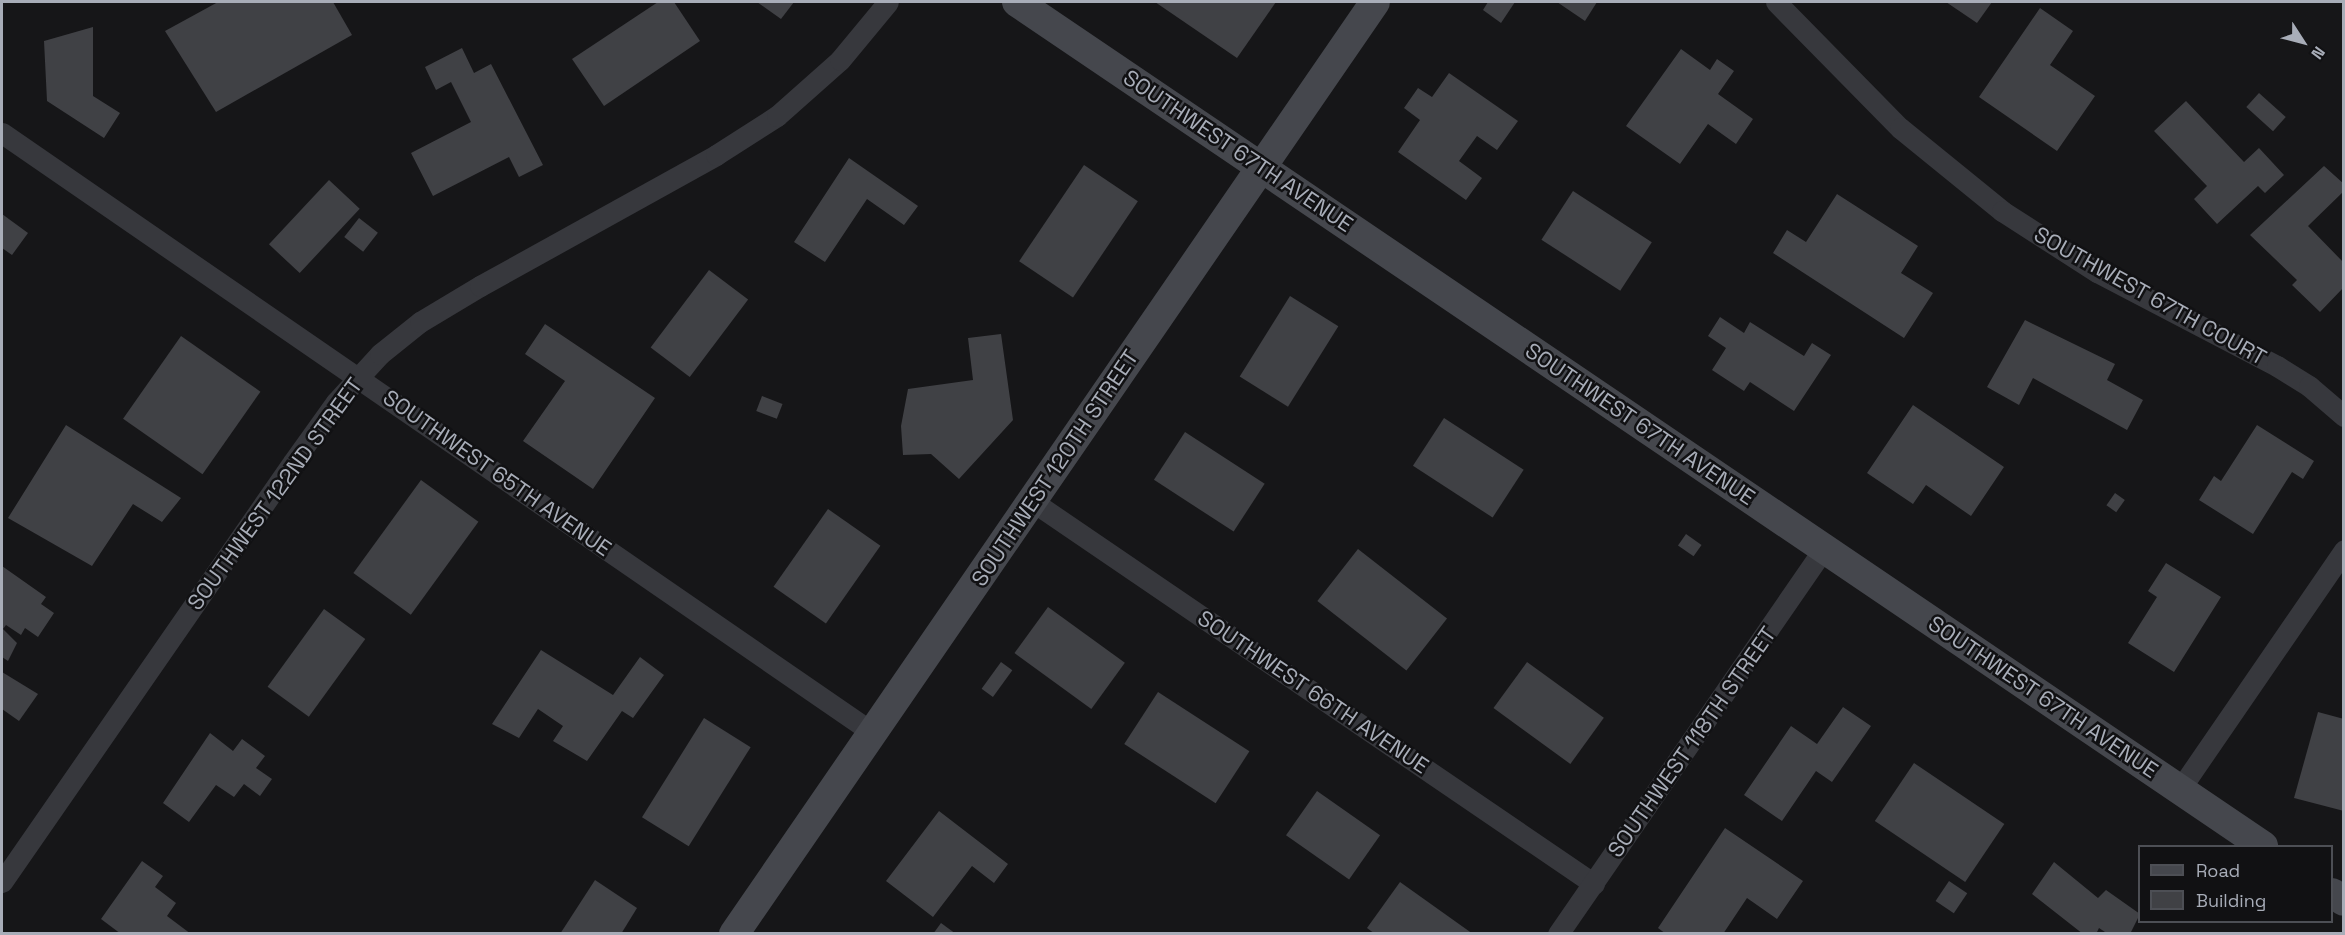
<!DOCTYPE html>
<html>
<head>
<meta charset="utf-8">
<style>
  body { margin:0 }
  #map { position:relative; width:2345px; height:935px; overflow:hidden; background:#161618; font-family:"Space Grotesk",sans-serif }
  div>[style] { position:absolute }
  .building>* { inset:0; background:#404145; transform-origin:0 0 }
  .street>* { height:21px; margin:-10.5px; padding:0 10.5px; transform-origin:10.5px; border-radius:10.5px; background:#37383d }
  .secondary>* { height:30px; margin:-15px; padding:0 15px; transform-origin:15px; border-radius:15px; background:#45474d }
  span { translate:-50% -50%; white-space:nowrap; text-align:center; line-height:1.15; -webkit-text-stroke:5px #111113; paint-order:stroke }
  .street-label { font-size:22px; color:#a8adb8 }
  .frame { position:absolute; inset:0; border:3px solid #a8adb8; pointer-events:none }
  .legend { position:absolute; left:2138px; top:845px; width:195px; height:78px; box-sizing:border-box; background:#111113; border:2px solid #4d4f55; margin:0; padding:8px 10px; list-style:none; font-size:18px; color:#a8adb8 }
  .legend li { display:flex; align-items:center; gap:12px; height:30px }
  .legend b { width:30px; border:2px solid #4d4f55 }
  .north { position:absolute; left:2273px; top:12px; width:60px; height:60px; -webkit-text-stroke:4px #111113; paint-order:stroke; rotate:126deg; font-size:16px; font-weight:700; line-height:24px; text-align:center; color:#a8adb8 }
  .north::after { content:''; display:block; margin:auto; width:21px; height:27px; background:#a8adb8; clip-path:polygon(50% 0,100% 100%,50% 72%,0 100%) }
</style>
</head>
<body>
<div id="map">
  <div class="building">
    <i style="clip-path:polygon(218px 2px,333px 2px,352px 35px,216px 112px,165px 31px)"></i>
    <i style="clip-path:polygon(658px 2px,674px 2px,700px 41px,604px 106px,572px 59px)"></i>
    <i style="clip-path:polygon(757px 2px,794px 2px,781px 19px)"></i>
    <i style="clip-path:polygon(1155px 2px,1276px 2px,1237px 58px)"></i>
    <i style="clip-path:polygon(1488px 2px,1515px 2px,1501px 23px,1483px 10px)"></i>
    <i style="clip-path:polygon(1557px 2px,1597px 2px,1585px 21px)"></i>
    <i style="clip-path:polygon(1946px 2px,1992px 2px,1977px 23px)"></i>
    <i style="clip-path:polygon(2040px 8px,2073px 31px,2050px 65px,2095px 96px,2057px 151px,1979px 97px)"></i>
    <i style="clip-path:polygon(93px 27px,93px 96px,120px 113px,104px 138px,47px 101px,44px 41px)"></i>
    <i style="clip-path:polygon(462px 48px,474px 73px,491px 64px,543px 165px,519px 177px,509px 157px,433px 196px,411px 153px,471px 122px,451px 82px,436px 90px,425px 67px)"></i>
    <i style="clip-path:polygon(1681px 49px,1710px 70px,1717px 59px,1734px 71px,1718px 94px,1753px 119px,1736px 144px,1708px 124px,1680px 164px,1626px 126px)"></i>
    <i style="clip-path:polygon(1449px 73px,1518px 121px,1497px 150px,1477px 136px,1459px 161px,1482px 178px,1466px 200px,1398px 152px,1420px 120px,1404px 108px,1418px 88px,1432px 97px)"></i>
    <i style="left:2259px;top:93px;width:36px;height:19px;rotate:42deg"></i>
    <i style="clip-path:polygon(2186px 101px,2244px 162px,2259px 148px,2284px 175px,2265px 193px,2258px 186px,2217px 224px,2194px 199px,2207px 186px,2154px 131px)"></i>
    <i style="clip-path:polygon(849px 158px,918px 206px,904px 225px,867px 199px,825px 262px,794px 242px)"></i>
    <i style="left:1084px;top:165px;width:65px;height:116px;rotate:34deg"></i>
    <i style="clip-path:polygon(2324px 166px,2344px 184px,2344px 191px,2308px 226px,2344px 263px,2344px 287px,2320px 312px,2292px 285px,2297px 280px,2250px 235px)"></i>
    <i style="left:329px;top:180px;width:42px;height:88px;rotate:43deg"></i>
    <i style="left:1573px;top:191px;width:94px;height:58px;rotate:33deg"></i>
    <i style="clip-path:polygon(1837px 194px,1918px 246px,1901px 273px,1933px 293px,1904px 338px,1773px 253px,1787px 230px,1806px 242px)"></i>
    <i style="clip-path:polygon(2px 214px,28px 233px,12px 255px,2px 248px)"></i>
    <i style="left:359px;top:218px;width:24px;height:24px;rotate:38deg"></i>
    <i style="left:709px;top:270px;width:49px;height:97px;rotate:37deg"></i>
    <i style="left:1290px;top:296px;width:57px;height:95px;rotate:32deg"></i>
    <i style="clip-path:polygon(1720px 317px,1744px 333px,1750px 322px,1804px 356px,1812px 343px,1831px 355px,1794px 411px,1750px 382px,1744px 391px,1712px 370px,1726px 348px,1708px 336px)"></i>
    <i style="clip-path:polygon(2025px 320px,2115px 364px,2107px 380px,2143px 400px,2127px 430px,2033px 378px,2019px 405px,1987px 387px)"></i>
    <i style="clip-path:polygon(545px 324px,655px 398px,593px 489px,523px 441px,565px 381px,525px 354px)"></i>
    <i style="clip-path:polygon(1001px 334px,1013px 420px,959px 479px,931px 454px,903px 455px,901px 426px,908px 389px,973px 380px,968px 338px)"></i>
    <i style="left:181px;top:336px;width:97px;height:101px;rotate:35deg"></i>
    <i style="left:762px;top:396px;width:22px;height:16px;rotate:21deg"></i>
    <i style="clip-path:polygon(1913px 405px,2004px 467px,1971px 516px,1926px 485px,1913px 504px,1867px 473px)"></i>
    <i style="left:1444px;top:418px;width:95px;height:57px;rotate:33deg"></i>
    <i style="clip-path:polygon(66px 425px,181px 498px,162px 522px,133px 504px,92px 566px,8px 518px)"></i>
    <i style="clip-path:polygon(2257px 425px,2314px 461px,2303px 479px,2292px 472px,2253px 534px,2199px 500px,2214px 476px,2221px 481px)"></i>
    <i style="left:1185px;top:432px;width:95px;height:57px;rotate:33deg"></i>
    <i style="left:421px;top:480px;width:71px;height:115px;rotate:36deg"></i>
    <i style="left:2115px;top:493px;width:12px;height:15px;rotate:35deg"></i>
    <i style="left:828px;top:509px;width:64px;height:95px;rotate:35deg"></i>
    <i style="left:1686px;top:534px;width:19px;height:14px;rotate:35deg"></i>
    <i style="left:1358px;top:549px;width:113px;height:66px;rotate:38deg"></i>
    <i style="clip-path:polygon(2166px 563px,2221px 597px,2174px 672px,2128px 643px,2157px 597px,2148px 591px)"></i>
    <i style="clip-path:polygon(2px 566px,46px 597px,41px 604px,54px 613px,38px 637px,25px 628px,21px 635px,6px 625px,3px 629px,17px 643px,8px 661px,2px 657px)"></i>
    <i style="left:1048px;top:607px;width:95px;height:57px;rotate:36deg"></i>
    <i style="left:324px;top:609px;width:51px;height:96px;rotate:36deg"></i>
    <i style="clip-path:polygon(541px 650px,613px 695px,640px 657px,664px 675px,633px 718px,622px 711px,587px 761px,553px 741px,563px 726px,538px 709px,519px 738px,492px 724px)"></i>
    <i style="left:1001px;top:662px;width:14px;height:33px;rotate:36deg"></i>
    <i style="left:1527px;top:662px;width:95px;height:57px;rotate:36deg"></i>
    <i style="clip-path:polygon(2px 672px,38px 694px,19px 721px,2px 709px)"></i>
    <i style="left:1158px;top:692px;width:109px;height:62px;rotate:33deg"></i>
    <i style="clip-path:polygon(1843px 707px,1871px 726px,1832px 782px,1816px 771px,1782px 821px,1744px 795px,1791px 726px,1817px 744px)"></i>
    <i style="clip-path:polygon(2318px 712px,2344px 719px,2344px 811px,2294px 798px)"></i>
    <i style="left:704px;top:718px;width:55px;height:117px;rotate:32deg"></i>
    <i style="clip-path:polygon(210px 733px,233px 751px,242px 739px,265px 756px,256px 768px,272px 779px,260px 796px,244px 784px,234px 797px,216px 785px,189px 822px,163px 803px)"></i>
    <i style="left:1914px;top:763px;width:109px;height:70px;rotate:34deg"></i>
    <i style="left:1317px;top:791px;width:77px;height:54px;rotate:35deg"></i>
    <i style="clip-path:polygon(939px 811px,1008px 864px,994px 883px,972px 866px,933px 917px,886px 881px)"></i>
    <i style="clip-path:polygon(1725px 828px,1803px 881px,1777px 919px,1747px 898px,1723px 934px,1666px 934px,1658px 928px)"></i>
    <i style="clip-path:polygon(142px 861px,163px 876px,155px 887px,176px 903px,167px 916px,191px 934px,121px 934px,101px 919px)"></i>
    <i style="clip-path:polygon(2054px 862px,2098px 898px,2106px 890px,2140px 914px,2130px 934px,2108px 934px,2099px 928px,2096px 934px,2083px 934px,2032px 894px)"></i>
    <i style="clip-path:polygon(595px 880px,637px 908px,621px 934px,560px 934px)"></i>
    <i style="left:1949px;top:881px;width:22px;height:24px;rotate:34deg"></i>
    <i style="clip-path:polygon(1400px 882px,1473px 934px,1375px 934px,1367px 928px)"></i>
    <i style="clip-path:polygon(941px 923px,956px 934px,933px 934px)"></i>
  </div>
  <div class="street">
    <i style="left:1776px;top:2px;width:177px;rotate:45.5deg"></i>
    <i style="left:1900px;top:128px;width:132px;rotate:39.1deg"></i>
    <i style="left:2002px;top:211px;width:113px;rotate:32.7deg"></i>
    <i style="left:2097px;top:272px;width:203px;rotate:27.6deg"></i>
    <i style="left:2277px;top:366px;width:38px;rotate:32deg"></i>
    <i style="left:2309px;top:386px;width:46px;rotate:40.6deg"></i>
    <i style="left:2px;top:133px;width:1058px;rotate:34.56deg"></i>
    <i style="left:1032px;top:501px;width:680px;rotate:34.27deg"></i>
    <i style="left:2180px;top:789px;width:290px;rotate:-55.5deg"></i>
    <i style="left:2px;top:882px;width:511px;rotate:-55.28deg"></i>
    <i style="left:293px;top:462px;width:74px;rotate:-54.4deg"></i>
    <i style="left:336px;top:402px;width:65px;rotate:-47.5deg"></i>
    <i style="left:380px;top:354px;width:51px;rotate:-38.7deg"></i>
    <i style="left:420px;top:322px;width:70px;rotate:-31deg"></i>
    <i style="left:480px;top:286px;width:270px;rotate:-29deg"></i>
    <i style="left:716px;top:155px;width:72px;rotate:-32.6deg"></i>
    <i style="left:777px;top:116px;width:84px;rotate:-41.6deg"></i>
    <i style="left:840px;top:60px;width:75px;rotate:-50.4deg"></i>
    <i style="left:1558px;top:934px;width:468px;rotate:-55.4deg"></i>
  </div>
  <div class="secondary">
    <i style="left:1017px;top:2px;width:1505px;rotate:34.11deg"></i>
    <i style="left:2332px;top:893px;width:14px;rotate:34deg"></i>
    <i style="left:734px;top:934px;width:1131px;rotate:-55.48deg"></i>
  </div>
  <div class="street-label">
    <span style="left:1238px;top:151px;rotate:34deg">SOUTHWEST 67TH AVENUE</span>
    <span style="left:2150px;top:296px;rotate:29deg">SOUTHWEST 67TH COURT</span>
    <span style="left:1640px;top:424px;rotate:34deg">SOUTHWEST 67TH AVENUE</span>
    <span style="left:1055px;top:468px;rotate:-56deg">SOUTHWEST 120TH STREET</span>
    <span style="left:497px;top:473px;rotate:35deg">SOUTHWEST 65TH AVENUE</span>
    <span style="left:275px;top:494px;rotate:-54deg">SOUTHWEST 122ND STREET</span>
    <span style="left:1313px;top:692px;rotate:34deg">SOUTHWEST 66TH AVENUE</span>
    <span style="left:2043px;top:697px;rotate:34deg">SOUTHWEST 67TH AVENUE</span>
    <span style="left:1692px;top:742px;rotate:-55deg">SOUTHWEST 118TH STREET</span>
  </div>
  <div class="frame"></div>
  <ul class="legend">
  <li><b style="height:8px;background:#45474d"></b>Road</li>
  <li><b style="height:16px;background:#404145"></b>Building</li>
  </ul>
  <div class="north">N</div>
</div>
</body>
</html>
